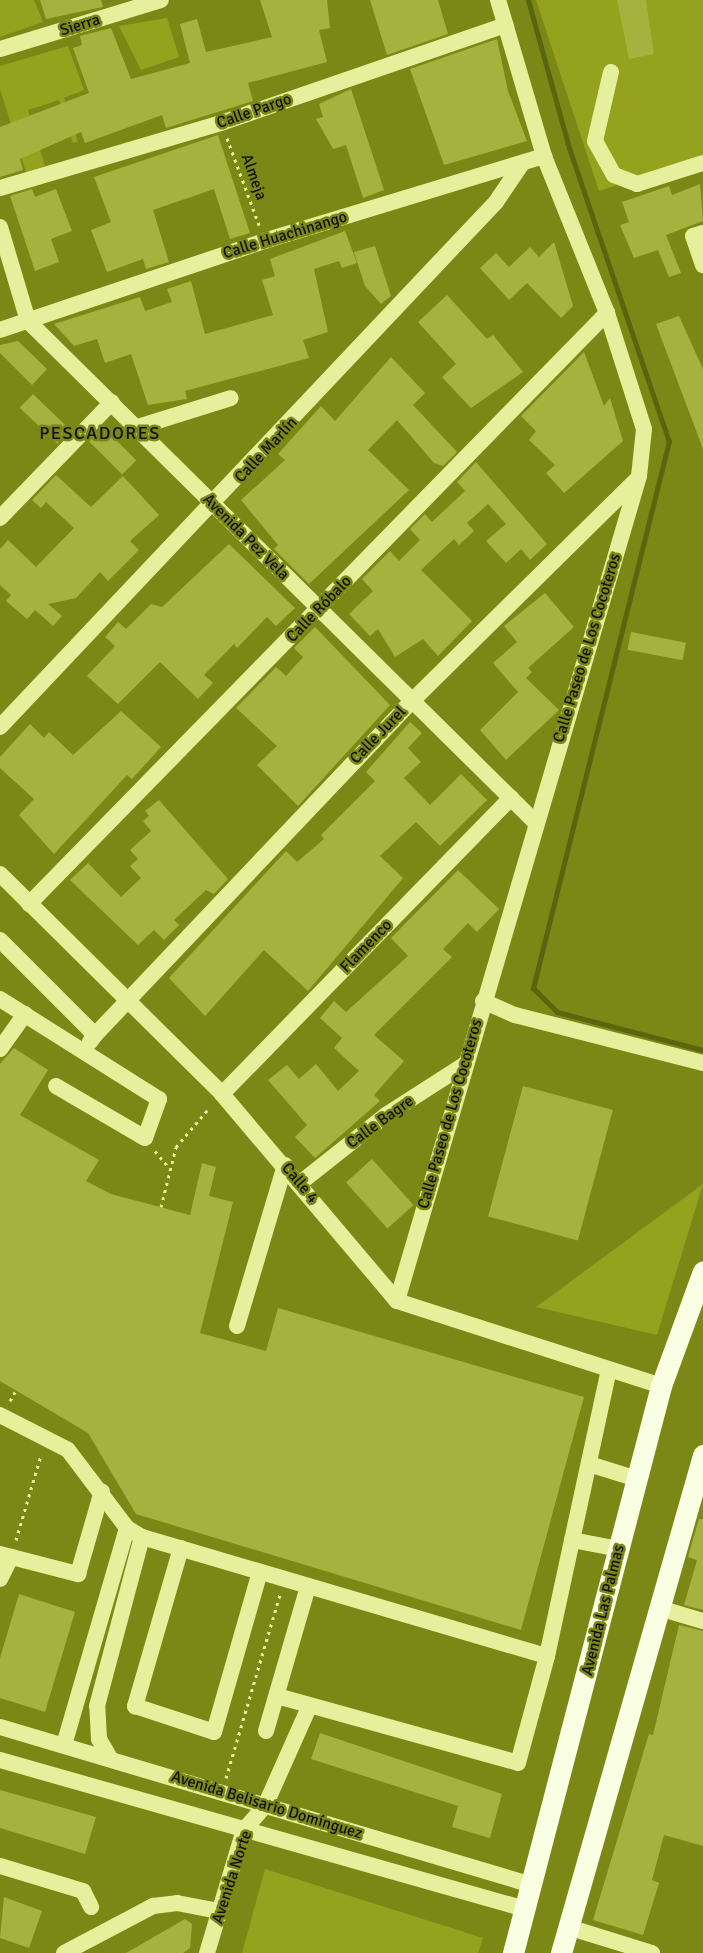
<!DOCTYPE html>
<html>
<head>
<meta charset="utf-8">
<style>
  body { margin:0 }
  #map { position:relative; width:703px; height:1953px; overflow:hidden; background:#7b8815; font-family:Signika,sans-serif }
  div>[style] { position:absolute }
  .green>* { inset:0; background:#94a21d }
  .stream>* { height:5px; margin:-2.5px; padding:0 2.5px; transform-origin:2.5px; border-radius:2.5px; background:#5a650d }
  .building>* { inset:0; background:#a5b23d; transform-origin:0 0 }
  .path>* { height:3px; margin-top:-1.5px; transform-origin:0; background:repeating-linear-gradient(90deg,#e6ef9b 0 3px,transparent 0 7.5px) }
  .minor>* { height:16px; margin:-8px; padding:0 8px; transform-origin:8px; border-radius:8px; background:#e6ef9b }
  .major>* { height:21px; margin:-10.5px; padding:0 10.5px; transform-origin:10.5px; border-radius:10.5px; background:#faffe3 }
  span { translate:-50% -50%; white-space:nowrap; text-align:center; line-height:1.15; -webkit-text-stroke:5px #7b8815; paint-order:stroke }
  .street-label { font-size:16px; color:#111 }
  .neighbourhood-label { font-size:18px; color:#111; letter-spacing:1.5px }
</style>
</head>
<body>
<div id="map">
  <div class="green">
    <i style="clip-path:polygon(0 0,34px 0,43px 22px,0 37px)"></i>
    <i style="clip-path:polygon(536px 0,703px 0,703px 158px,599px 191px)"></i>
    <i style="clip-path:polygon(167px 18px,179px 57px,141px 70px,119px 26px)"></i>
    <i style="clip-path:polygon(68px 46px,84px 90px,64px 98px,78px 142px,73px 143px,59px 100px,28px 110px,45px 166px,26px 172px,0 89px,0 66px)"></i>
    <i style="clip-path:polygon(703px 1184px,657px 1335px,536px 1307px)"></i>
    <i style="clip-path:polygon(265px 1869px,483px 1938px,478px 1953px,242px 1953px)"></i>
  </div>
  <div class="stream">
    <i style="left:528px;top:0;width:154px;rotate:74.5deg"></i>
    <i style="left:569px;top:148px;width:310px;rotate:71.2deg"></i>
    <i style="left:669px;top:441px;width:564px;rotate:103.96deg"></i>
    <i style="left:533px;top:988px;width:34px;rotate:45deg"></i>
    <i style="left:557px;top:1012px;width:151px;rotate:14.6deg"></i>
  </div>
  <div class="building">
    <i style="clip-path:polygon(40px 0,101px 0,103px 7px,46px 19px)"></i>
    <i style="clip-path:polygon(260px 0,327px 0,330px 28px,319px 30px,327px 62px,248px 83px,253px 101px,166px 128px,162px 115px,85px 143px,81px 132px,20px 159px,23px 170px,0 177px,0 127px,89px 93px,73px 48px,82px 45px,80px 36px,111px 28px,131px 79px,190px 63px,180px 24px,197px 19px,206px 52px,272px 37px)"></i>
    <i style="clip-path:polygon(370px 0,438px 0,448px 34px,387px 55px)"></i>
    <i style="clip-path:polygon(617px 0,646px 0,654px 54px,629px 59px)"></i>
    <i style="clip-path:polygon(497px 39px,508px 91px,527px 141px,444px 165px,410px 69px)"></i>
    <i style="clip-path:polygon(351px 89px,384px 190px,363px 198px,346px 145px,333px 149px,316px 119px,323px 117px,319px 104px)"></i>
    <i style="clip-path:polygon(218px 135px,250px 233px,230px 239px,214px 189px,153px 210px,169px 262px,146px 269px,143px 259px,107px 272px,91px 230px,111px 222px,94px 177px)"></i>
    <i style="clip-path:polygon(700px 184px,703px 221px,666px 235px,681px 273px,669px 277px,658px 250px,634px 258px,620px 225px,629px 222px,622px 202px,669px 186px,672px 195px)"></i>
    <i style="clip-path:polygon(32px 189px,35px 197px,56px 189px,72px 231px,51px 239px,59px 262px,35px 271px,10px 196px)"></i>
    <i style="clip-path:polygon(345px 231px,357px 263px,342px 268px,339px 261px,314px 269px,328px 332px,303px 340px,309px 358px,185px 391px,187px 399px,148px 405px,131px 354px,105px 363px,97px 339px,74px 346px,54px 324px,140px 297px,145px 311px,172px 302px,167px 289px,191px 281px,205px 334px,273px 315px,262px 280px,275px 276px,270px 259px)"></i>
    <i style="clip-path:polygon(554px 242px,573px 306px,561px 318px,527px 283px,509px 300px,480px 268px,496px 253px,509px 267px,530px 247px,539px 257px)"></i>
    <i style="clip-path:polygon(375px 246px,391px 296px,381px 304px,365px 286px,354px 252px)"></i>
    <i style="clip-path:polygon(447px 295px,487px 339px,493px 335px,523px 372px,471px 408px,442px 377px,456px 364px,418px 322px)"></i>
    <i style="clip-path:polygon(679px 316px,703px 369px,703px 449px,656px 324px)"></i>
    <i style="clip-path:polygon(18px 341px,47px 369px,32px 385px,0 353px,0 345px)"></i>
    <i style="clip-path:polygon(584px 352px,604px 406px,610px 398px,623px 441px,564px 493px,546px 473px,555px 465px,529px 440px,536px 431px,521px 416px)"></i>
    <i style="clip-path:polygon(391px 357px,425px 393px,413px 405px,457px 452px,443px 466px,434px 463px,397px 420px,368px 450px,409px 490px,309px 584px,274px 549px,278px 545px,241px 500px,285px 460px,278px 454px,321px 406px,335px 421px)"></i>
    <i style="left:33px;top:394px;width:52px;height:19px;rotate:44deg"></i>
    <i style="left:103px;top:427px;width:47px;height:20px;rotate:45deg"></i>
    <i style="clip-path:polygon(476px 462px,547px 544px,530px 560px,521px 549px,506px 563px,486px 541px,506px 524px,488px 504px,467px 523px,474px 531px,459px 545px,454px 539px,421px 570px,472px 621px,438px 656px,423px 639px,395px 657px,378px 629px,370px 636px,349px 614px,373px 591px,362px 579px,390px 551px,399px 561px,420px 540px,410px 529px,425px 514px,432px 522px,465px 491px,457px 482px)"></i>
    <i style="clip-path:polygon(56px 475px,91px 507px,123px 476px,159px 515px,130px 541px,139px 550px,108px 581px,100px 572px,76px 598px,48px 604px,62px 616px,53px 626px,35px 610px,27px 619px,6px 601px,11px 595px,0 585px,0 549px,8px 540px,36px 567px,74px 528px,46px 502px,41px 508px,32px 500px)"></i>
    <i style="clip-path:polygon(229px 544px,295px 608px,276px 626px,267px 617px,237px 648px,234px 644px,204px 675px,213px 683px,198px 699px,160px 662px,118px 704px,87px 676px,115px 646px,105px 637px,118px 622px,126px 629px,151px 604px,162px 607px)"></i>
    <i style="clip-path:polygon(545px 593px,574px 627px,528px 668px,532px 672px,526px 678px,559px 710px,506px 760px,480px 730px,518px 692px,493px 663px,517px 642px,504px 626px)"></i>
    <i style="clip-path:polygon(315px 627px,390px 705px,298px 806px,257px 765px,277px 746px,236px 708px,276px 667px,286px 676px,303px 657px,294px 648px)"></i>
    <i style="left:631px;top:632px;width:56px;height:18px;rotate:11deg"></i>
    <i style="clip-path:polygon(121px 711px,161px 747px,132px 779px,127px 775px,54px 854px,19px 815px,34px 799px,0 768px,0 757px,30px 724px,44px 738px,49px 732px,73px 755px)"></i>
    <i style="clip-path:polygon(410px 722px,422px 733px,408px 748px,421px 762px,404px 778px,430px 805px,461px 774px,487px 800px,440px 846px,416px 822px,380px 856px,403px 878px,308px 991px,264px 950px,205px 1016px,169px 978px,286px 851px,297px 862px,324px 839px,321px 835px,375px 781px,366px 772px)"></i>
    <i style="clip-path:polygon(159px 800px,228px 879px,214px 894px,206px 890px,174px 920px,179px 925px,164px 940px,154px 930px,138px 945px,70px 880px,88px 863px,121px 897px,141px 878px,130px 866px,138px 859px,130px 850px,151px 831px,143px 821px,149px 816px,145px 811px)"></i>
    <i style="clip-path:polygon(458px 870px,499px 909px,477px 932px,468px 923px,443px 949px,452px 957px,374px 1035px,404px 1061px,374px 1095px,380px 1101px,315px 1158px,295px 1137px,307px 1125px,268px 1080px,287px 1065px,299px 1079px,316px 1064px,338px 1091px,359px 1071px,334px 1048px,342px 1038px,320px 1018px,334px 1001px,346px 1012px,408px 956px,391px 938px)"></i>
    <i style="clip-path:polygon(14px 1048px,48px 1070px,20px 1115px,99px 1160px,86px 1181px,111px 1194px,190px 1215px,202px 1163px,216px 1167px,209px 1196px,233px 1202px,200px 1333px,266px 1351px,278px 1308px,584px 1397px,521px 1630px,136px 1514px,88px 1433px,0 1381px,0 1064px)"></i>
    <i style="left:523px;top:1086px;width:93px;height:135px;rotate:15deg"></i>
    <i style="left:372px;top:1159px;width:62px;height:35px;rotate:48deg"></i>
    <i style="clip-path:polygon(699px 1519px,703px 1519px,703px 1610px,684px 1605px,697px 1560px,688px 1557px)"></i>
    <i style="clip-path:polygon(19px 1594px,75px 1612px,45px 1712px,0 1698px,0 1658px)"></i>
    <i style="clip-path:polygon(679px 1625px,703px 1631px,703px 1846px,664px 1835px,652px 1880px,659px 1883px,643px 1935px,593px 1920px,649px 1734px,653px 1735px)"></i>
    <i style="clip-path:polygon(320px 1733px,502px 1794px,490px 1838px,452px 1827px,458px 1806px,311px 1759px)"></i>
    <i style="clip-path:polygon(0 1790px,96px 1817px,85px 1854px,0 1828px)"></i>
    <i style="clip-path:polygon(4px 1897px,42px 1911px,29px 1948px,0 1938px)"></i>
    <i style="clip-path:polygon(185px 1919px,192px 1924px,190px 1948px,183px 1953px,126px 1953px)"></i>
  </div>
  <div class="path">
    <i style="left:227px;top:138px;width:93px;rotate:69.8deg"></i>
    <i style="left:155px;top:1151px;width:23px;rotate:50deg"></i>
    <i style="left:161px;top:1207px;width:62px;rotate:-76deg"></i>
    <i style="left:176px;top:1147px;width:52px;rotate:-49.6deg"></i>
    <i style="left:10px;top:1401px;width:13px;rotate:-61deg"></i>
    <i style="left:16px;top:1540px;width:89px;rotate:-73.6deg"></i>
    <i style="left:226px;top:1778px;width:192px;rotate:-73.6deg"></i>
  </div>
  <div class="minor">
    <i style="left:0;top:49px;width:168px;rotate:-16.9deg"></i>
    <i style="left:611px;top:72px;width:71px;rotate:103.1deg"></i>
    <i style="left:595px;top:141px;width:39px;rotate:61deg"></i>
    <i style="left:614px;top:175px;width:25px;rotate:21deg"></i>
    <i style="left:637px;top:184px;width:69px;rotate:-17.7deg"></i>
    <i style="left:0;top:188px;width:230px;rotate:-16.4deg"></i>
    <i style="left:221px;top:123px;width:301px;rotate:-19deg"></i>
    <i style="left:0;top:227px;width:98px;rotate:73.4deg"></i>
    <i style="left:28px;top:321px;width:711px;rotate:44.66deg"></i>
    <i style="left:703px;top:233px;width:10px;rotate:163deg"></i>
    <i style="left:693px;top:236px;width:31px;rotate:71deg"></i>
    <i style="left:0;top:330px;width:279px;rotate:-18.6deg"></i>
    <i style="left:264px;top:241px;width:293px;rotate:-16.9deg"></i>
    <i style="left:138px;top:427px;width:97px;rotate:-17.3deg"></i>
    <i style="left:0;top:518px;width:161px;rotate:-46deg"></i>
    <i style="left:0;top:727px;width:722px;rotate:-46.63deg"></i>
    <i style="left:496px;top:202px;width:45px;rotate:-56deg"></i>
    <i style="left:0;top:874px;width:313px;rotate:44.7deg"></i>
    <i style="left:222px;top:1094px;width:271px;rotate:49.8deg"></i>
    <i style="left:397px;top:1301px;width:277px;rotate:17.8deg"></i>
    <i style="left:29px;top:904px;width:827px;rotate:-45.64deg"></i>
    <i style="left:0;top:940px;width:134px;rotate:45deg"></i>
    <i style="left:95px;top:1035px;width:9px;rotate:126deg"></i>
    <i style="left:0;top:999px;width:188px;rotate:32.2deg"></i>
    <i style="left:159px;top:1099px;width:41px;rotate:109.7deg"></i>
    <i style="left:145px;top:1138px;width:103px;rotate:-149.7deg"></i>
    <i style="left:483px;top:1001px;width:35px;rotate:24deg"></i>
    <i style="left:515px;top:1015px;width:194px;rotate:14.3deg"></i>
    <i style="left:95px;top:1035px;width:460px;rotate:-46.5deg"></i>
    <i style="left:412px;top:701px;width:316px;rotate:-44.6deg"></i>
    <i style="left:0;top:1049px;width:43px;rotate:-54.5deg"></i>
    <i style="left:222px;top:1094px;width:414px;rotate:-45.7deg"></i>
    <i style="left:300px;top:1183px;width:110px;rotate:-38.3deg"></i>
    <i style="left:386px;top:1115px;width:93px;rotate:-32.7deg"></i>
    <i style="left:397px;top:1301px;width:860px;rotate:-73.65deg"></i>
    <i style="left:639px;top:476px;width:47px;rotate:-83.9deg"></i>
    <i style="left:644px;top:429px;width:122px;rotate:-107.7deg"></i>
    <i style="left:607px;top:313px;width:169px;rotate:-111.9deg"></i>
    <i style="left:544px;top:156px;width:163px;rotate:-106.4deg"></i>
    <i style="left:237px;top:1326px;width:168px;rotate:-73.4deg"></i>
    <i style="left:0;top:1415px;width:76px;rotate:27.2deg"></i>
    <i style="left:68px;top:1450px;width:98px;rotate:52.9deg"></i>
    <i style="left:127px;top:1528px;width:17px;rotate:31deg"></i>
    <i style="left:142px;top:1537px;width:422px;rotate:16.4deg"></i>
    <i style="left:589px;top:1464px;width:50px;rotate:17.4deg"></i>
    <i style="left:572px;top:1540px;width:48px;rotate:10.8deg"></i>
    <i style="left:181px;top:1548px;width:165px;rotate:106.2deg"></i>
    <i style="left:135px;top:1706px;width:83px;rotate:18.2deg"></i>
    <i style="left:214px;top:1732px;width:166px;rotate:-74deg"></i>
    <i style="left:0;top:1554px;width:81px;rotate:14.4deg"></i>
    <i style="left:78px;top:1574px;width:86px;rotate:-73.9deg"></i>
    <i style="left:0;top:1579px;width:25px;rotate:-63deg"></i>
    <i style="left:659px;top:1608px;width:46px;rotate:16.5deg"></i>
    <i style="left:277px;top:1696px;width:250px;rotate:15.5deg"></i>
    <i style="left:518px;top:1763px;width:111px;rotate:-74.8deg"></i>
    <i style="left:547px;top:1656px;width:293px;rotate:-77.8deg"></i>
    <i style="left:0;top:1727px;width:555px;rotate:16.54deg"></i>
    <i style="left:266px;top:1731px;width:151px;rotate:-73.8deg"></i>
    <i style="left:64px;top:1745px;width:226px;rotate:-73.8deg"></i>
    <i style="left:110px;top:1758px;width:22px;rotate:-120deg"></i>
    <i style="left:99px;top:1739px;width:33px;rotate:-93deg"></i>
    <i style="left:97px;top:1706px;width:175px;rotate:-75.1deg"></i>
    <i style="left:0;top:1760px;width:546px;rotate:15.84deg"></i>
    <i style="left:0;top:1866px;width:87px;rotate:16.8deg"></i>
    <i style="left:83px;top:1891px;width:18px;rotate:63deg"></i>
    <i style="left:568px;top:1927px;width:88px;rotate:17.2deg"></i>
    <i style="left:64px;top:1953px;width:101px;rotate:-27.8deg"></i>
    <i style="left:153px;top:1906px;width:24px;rotate:-7deg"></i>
    <i style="left:177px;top:1903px;width:43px;rotate:10.8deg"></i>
    <i style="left:207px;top:1953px;width:128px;rotate:-73.3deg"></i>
    <i style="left:244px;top:1830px;width:32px;rotate:-49deg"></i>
    <i style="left:265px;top:1806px;width:108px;rotate:-66deg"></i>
  </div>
  <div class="major">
    <i style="left:513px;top:1953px;width:586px;rotate:-75.37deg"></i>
    <i style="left:661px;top:1386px;width:122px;rotate:-69.9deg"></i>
    <i style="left:561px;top:1953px;width:518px;rotate:-74.08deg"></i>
  </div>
  <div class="street-label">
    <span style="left:80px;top:25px;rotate:-17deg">Sierra</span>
    <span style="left:254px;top:111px;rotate:-19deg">Calle Pargo</span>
    <span style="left:254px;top:177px;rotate:70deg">Almeja</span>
    <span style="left:285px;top:235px;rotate:-17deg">Calle Huachinango</span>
    <span style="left:266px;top:450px;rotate:-47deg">Calle Marlín</span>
    <span style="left:246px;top:537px;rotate:45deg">Avenida Pez Vela</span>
    <span style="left:319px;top:609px;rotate:-46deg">Calle Róbalo</span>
    <span style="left:587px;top:648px;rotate:-73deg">Calle Paseo de Los Cocoteros</span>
    <span style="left:378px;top:735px;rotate:-46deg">Calle Jurel</span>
    <span style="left:366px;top:946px;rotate:-46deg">Flamenco</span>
    <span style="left:450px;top:1114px;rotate:-74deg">Calle Paseo de Los Cocoteros</span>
    <span style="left:380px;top:1122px;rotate:-36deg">Calle Bagre</span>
    <span style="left:300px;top:1183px;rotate:50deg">Calle 4</span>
    <span style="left:603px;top:1610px;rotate:-76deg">Avenida Las Palmas</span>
    <span style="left:267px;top:1805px;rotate:17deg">Avenida Belisario Domínguez</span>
    <span style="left:232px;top:1877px;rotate:-72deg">Avenida Norte</span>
  </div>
  <div class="neighbourhood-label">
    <span style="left:100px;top:433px">PESCADORES</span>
  </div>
</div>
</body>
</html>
